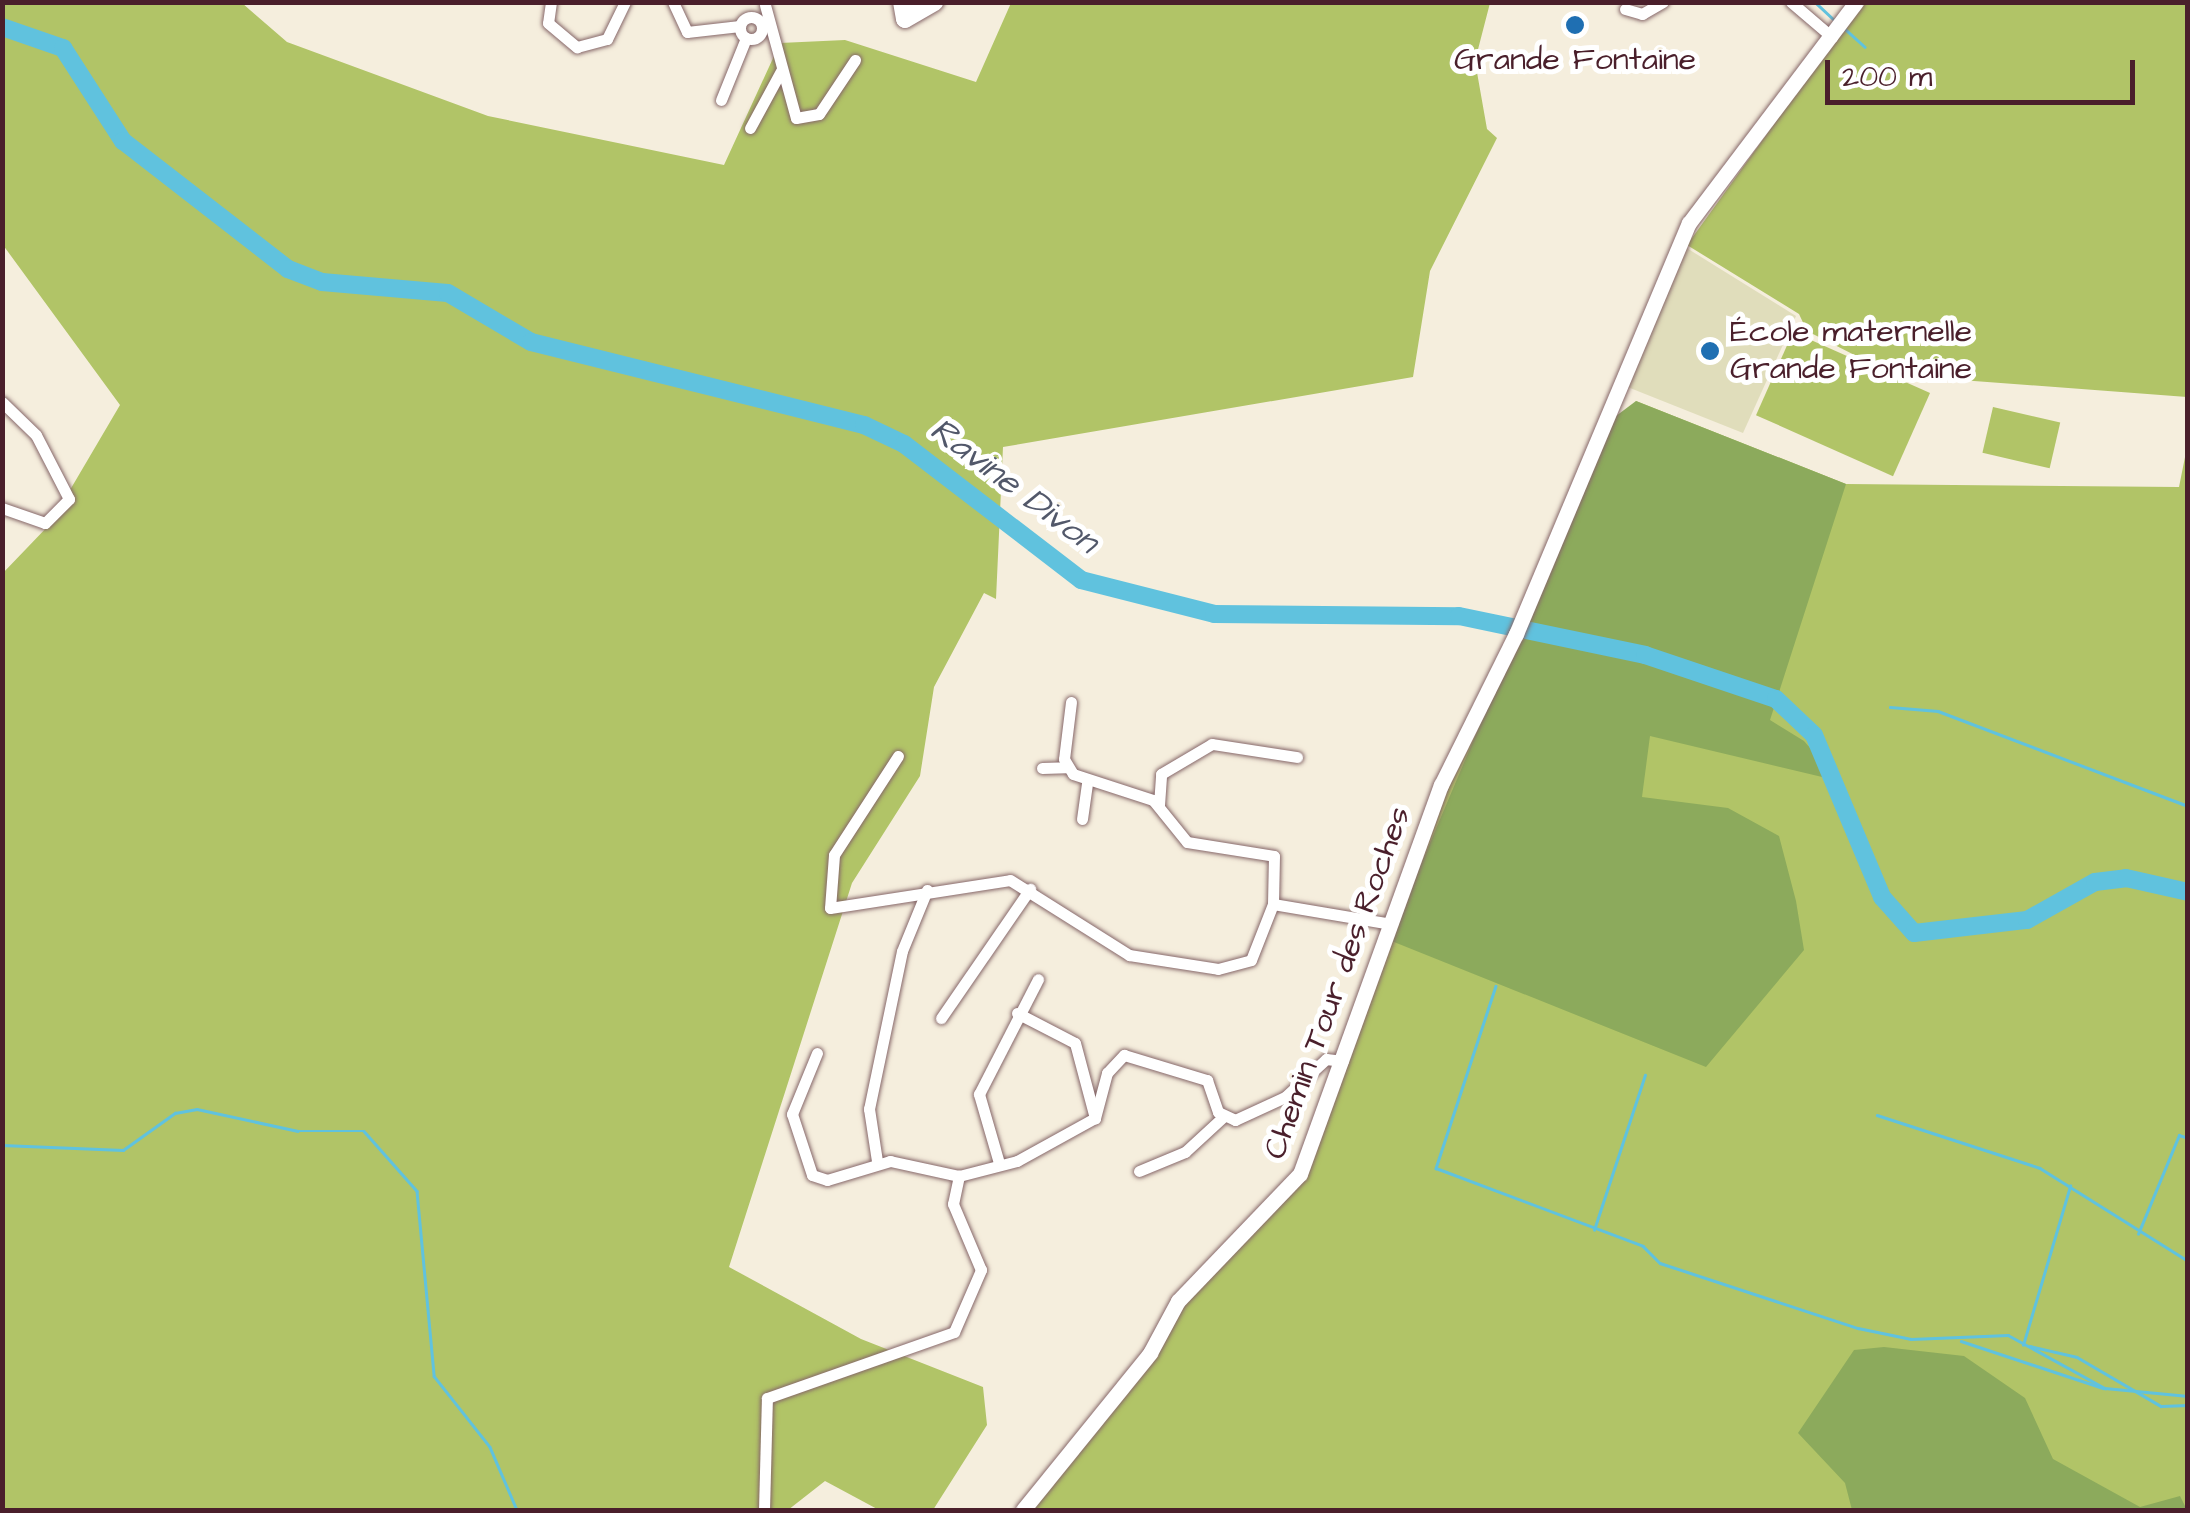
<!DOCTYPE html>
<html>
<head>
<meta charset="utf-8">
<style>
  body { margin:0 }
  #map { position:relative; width:2190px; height:1513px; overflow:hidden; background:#f5eedd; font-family:"Architects Daughter",sans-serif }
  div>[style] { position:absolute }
  .built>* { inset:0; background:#e0ddbb }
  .green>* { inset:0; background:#b1c467; transform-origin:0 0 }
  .forest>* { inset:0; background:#8caa5c }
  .stream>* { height:2.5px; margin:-1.25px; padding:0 1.25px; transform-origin:1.25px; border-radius:1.25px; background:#60c2de }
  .river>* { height:18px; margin:-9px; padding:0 9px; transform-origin:9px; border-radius:9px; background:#60c2de }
  .roads { filter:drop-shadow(0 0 2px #866769) drop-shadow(0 0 2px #866769) }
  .street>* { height:11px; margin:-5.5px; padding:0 5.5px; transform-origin:5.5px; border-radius:5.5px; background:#fff }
  .street>.ring { margin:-5.5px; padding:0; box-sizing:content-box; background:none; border:11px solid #fff; border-radius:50% }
  .secondary>* { height:15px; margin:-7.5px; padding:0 7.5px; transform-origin:7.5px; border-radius:7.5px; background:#fff }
  .primary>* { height:18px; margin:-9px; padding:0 9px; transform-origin:9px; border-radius:9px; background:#fff }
  .dots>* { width:28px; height:28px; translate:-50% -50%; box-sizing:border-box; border:5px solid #fff; border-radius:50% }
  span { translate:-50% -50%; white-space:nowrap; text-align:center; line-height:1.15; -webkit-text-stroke:10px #fff; paint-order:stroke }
  .poi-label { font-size:32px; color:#4a1f2b }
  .left { translate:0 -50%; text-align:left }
  .street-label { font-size:32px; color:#4a1f2b }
  .water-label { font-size:35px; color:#52586a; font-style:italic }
  .frame { position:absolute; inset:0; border:5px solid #4a1f2b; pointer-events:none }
  .scale { position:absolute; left:1825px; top:60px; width:310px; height:45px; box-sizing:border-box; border:5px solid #4a1f2b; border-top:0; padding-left:12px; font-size:30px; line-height:35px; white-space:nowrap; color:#4a1f2b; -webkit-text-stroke:8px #fff; paint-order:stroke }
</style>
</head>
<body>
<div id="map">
  <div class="built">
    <i style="clip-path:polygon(1685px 247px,1796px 316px,1743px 433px,1625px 386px)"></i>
  </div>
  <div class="green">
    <i style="clip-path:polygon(3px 3px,242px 3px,287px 42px,488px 116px,724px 165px,780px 43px,845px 40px,976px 82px,1011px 3px,1490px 3px,1475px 61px,1487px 129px,1497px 138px,1430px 271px,1413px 377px,1003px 447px,996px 599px,984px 593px,934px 687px,920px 776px,852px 883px,729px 1267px,861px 1339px,983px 1387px,987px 1425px,933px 1510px,879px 1510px,825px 1481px,788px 1510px,3px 1510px,2px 574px,50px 524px,120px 405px,3px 245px)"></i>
    <i style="clip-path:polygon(1861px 3px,2187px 3px,2187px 397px,1894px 375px,1807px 331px,1799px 314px,1687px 245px)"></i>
    <i style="left:1793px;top:332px;width:150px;height:91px;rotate:24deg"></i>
    <i style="clip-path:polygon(1636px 401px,1846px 484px,2179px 487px,2187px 447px,2187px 1510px,1023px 1510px,1094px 1425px,1178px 1301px,1289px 1190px,1441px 785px)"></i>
    <i style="left:1993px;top:407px;width:69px;height:47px;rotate:13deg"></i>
  </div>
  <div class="forest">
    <i style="clip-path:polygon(1636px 401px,1846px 484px,1770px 720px,1804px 741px,1839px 781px,1650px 736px,1642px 797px,1728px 808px,1779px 836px,1796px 901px,1804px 950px,1706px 1067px,1389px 940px,1608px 422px)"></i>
    <i style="clip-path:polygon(1884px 1347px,1964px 1356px,2025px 1398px,2053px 1459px,2140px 1507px,2180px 1496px,2187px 1510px,1852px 1510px,1845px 1483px,1798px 1433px,1854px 1350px)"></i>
  </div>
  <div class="stream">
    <i style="left:1815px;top:2px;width:26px;rotate:43deg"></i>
    <i style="left:1844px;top:28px;width:28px;rotate:42deg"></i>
    <i style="left:1890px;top:707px;width:48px;rotate:4.8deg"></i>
    <i style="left:1938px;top:711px;width:267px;rotate:20.8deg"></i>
    <i style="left:1496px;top:986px;width:192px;rotate:108.2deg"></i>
    <i style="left:1436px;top:1168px;width:221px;rotate:20.6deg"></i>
    <i style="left:1643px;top:1246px;width:24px;rotate:45deg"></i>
    <i style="left:1660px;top:1263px;width:208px;rotate:18.2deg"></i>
    <i style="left:1858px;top:1328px;width:54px;rotate:11.7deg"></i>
    <i style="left:1911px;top:1339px;width:97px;rotate:-2.4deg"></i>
    <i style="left:2008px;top:1335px;width:111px;rotate:28.7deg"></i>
    <i style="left:2105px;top:1388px;width:83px;rotate:5.5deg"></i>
    <i style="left:1877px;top:1115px;width:171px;rotate:18deg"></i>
    <i style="left:2040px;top:1168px;width:175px;rotate:32.1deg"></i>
    <i style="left:2px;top:1145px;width:121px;rotate:2.4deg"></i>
    <i style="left:123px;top:1150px;width:64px;rotate:-35.4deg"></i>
    <i style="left:175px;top:1113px;width:22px;rotate:-10deg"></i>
    <i style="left:197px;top:1109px;width:103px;rotate:12.3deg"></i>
    <i style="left:298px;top:1131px;width:66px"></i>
    <i style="left:364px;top:1131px;width:80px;rotate:48.5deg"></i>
    <i style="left:417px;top:1191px;width:186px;rotate:84.7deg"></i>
    <i style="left:434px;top:1376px;width:90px;rotate:51.7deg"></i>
    <i style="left:490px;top:1447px;width:69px;rotate:66.8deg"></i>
    <i style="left:1594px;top:1230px;width:163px;rotate:-71.8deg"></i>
    <i style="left:2138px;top:1234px;width:107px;rotate:-67.5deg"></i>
    <i style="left:2179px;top:1135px;width:9px;rotate:18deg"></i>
    <i style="left:1961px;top:1341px;width:150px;rotate:18.3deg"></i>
    <i style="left:2023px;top:1345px;width:166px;rotate:-73.5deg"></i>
    <i style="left:2030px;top:1346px;width:48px;rotate:13.2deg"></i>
    <i style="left:2077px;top:1357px;width:97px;rotate:30.3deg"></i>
    <i style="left:2161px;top:1406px;width:27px;rotate:-2deg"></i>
  </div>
  <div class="river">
    <i style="left:2px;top:27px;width:65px;rotate:19deg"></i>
    <i style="left:63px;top:48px;width:111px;rotate:57.2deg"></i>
    <i style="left:123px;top:141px;width:209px;rotate:37.8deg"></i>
    <i style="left:288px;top:269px;width:36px;rotate:21deg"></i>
    <i style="left:322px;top:282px;width:126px;rotate:5deg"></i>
    <i style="left:448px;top:293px;width:96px;rotate:30.6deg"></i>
    <i style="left:531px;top:342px;width:343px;rotate:14deg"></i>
    <i style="left:864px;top:425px;width:44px;rotate:25.4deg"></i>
    <i style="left:904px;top:444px;width:223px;rotate:37.5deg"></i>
    <i style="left:1081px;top:580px;width:137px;rotate:14.3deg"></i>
    <i style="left:1214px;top:614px;width:245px;rotate:0.5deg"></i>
    <i style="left:1459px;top:616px;width:190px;rotate:11.8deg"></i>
    <i style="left:1645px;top:655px;width:138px;rotate:18.6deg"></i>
    <i style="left:1776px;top:699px;width:52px;rotate:43.5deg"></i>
    <i style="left:1814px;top:735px;width:176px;rotate:67.2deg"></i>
    <i style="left:1882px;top:897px;width:48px;rotate:48.4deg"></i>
    <i style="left:1914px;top:933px;width:114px;rotate:-6.6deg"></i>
    <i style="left:2027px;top:920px;width:78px;rotate:-29.2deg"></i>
    <i style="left:2095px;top:882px;width:31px;rotate:-7deg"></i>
    <i style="left:2126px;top:878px;width:64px;rotate:12.7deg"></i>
  </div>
  <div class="roads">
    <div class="street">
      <i style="left:551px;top:2px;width:21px;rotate:98deg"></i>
      <i style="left:548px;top:23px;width:38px;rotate:40deg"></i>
      <i style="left:577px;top:47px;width:31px;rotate:-15deg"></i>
      <i style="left:607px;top:39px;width:41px;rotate:-64.1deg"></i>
      <i style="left:673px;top:2px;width:33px;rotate:65deg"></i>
      <i style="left:687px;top:32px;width:53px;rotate:-6.5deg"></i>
      <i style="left:1791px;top:2px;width:54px;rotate:40.5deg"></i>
      <i style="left:765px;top:5px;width:117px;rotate:74.7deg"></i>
      <i style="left:796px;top:118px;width:23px;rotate:-10deg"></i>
      <i style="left:819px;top:114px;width:65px;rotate:-56.3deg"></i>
      <i style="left:1625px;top:9px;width:18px;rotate:16deg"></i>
      <i style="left:1642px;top:14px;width:24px;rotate:-30deg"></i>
      <i class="ring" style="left:740px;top:17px;width:11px;height:11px"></i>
      <i style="left:721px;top:100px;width:67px;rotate:-68deg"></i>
      <i style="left:750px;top:128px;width:65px;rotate:-61.5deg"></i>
      <i style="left:2px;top:402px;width:47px;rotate:44.1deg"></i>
      <i style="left:36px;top:435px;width:72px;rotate:62.7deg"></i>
      <i style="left:69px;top:499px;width:34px;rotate:135deg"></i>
      <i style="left:45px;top:523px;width:46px;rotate:-160.8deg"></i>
      <i style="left:1071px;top:702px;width:57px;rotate:97deg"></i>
      <i style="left:1064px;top:759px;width:17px;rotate:59deg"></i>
      <i style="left:1073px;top:774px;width:84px;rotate:18deg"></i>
      <i style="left:1153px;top:800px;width:54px;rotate:51deg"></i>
      <i style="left:1187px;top:842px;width:88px;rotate:9.1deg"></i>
      <i style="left:1274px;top:856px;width:48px;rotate:91.2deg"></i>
      <i style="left:898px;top:756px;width:118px;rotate:122.9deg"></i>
      <i style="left:834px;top:855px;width:53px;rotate:94.3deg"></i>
      <i style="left:830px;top:908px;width:182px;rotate:-8.8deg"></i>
      <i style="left:1010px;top:880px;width:141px;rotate:32.2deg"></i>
      <i style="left:1129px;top:955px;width:90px;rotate:8.9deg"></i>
      <i style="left:1218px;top:969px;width:34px;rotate:-15deg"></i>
      <i style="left:1251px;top:960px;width:60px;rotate:-68.6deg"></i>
      <i style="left:1273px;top:904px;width:120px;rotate:9.6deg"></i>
      <i style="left:1042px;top:768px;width:24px;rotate:-2deg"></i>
      <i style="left:1159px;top:805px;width:31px;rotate:-86deg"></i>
      <i style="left:1161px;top:774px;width:59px;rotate:-30.5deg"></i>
      <i style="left:1212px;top:744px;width:86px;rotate:8.7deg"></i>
      <i style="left:1082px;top:819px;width:37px;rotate:-82deg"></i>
      <i style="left:1017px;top:1013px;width:65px;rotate:27.3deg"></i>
      <i style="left:1075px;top:1043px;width:78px;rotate:75.1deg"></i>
      <i style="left:941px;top:1018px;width:157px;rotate:-55.4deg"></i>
      <i style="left:817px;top:1053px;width:66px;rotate:112.3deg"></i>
      <i style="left:792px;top:1114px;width:64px;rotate:71.8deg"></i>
      <i style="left:812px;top:1175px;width:16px;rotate:18deg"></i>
      <i style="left:827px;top:1180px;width:66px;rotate:-16.8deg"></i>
      <i style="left:890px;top:1161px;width:71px;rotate:12.3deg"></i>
      <i style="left:877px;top:1161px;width:53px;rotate:-98.7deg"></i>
      <i style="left:869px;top:1109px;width:161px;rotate:-78.2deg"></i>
      <i style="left:902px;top:951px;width:66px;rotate:-67.7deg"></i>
      <i style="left:999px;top:1163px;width:72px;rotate:-106.2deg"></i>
      <i style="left:979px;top:1094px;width:129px;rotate:-62.8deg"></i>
      <i style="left:1139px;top:1171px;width:50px;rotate:-22.4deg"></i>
      <i style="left:1185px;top:1152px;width:52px;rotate:-42.6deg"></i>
      <i style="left:764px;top:1510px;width:112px;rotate:-88.5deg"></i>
      <i style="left:767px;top:1398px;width:198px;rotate:-19.4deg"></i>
      <i style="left:954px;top:1332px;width:68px;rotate:-66.5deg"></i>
      <i style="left:981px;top:1270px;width:72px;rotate:-113deg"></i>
      <i style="left:953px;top:1204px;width:29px;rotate:-78deg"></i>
      <i style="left:959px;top:1176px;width:60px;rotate:-14.5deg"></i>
      <i style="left:1017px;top:1161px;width:89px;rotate:-28.9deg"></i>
      <i style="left:1095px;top:1118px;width:47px;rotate:-75.1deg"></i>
      <i style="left:1107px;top:1073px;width:25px;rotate:-47deg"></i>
      <i style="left:1124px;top:1055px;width:87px;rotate:16.8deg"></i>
      <i style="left:1207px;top:1080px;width:34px;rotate:71deg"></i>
      <i style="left:1218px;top:1112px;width:19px;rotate:25deg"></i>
      <i style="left:1235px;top:1120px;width:55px;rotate:-24.7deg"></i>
      <i style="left:1285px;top:1097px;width:56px;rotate:-42.8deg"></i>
      <i style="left:1326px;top:1059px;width:17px;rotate:7deg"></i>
    </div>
    <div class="secondary">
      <i style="left:1023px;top:1510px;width:202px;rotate:-51deg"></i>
      <i style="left:1150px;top:1353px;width:59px;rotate:-61.7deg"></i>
      <i style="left:1178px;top:1301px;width:176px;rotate:-46.2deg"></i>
      <i style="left:1300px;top:1174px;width:414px;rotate:-70.1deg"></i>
      <i style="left:1441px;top:785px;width:169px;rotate:-63.6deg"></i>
      <i style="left:1516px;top:634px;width:446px;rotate:-67.2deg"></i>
      <i style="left:1689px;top:223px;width:277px;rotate:-52.9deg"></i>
    </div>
    <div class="primary">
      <i style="left:902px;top:2px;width:17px;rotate:80deg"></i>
      <i style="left:905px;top:19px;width:34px;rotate:-30deg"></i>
    </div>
  </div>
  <div class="dots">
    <i style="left:1575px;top:25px;background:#1f6fb2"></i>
    <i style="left:1710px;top:351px;background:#1f6fb2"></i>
  </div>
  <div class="poi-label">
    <span style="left:1575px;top:60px">Grande Fontaine</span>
    <span class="left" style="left:1730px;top:351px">École maternelle<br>Grande Fontaine</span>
  </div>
  <div class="street-label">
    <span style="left:1338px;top:983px;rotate:-70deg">Chemin Tour des Roches</span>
  </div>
  <div class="water-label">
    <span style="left:1014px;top:486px;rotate:37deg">Ravine Divon</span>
  </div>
  <div class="frame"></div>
  <div class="scale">200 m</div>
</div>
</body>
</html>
